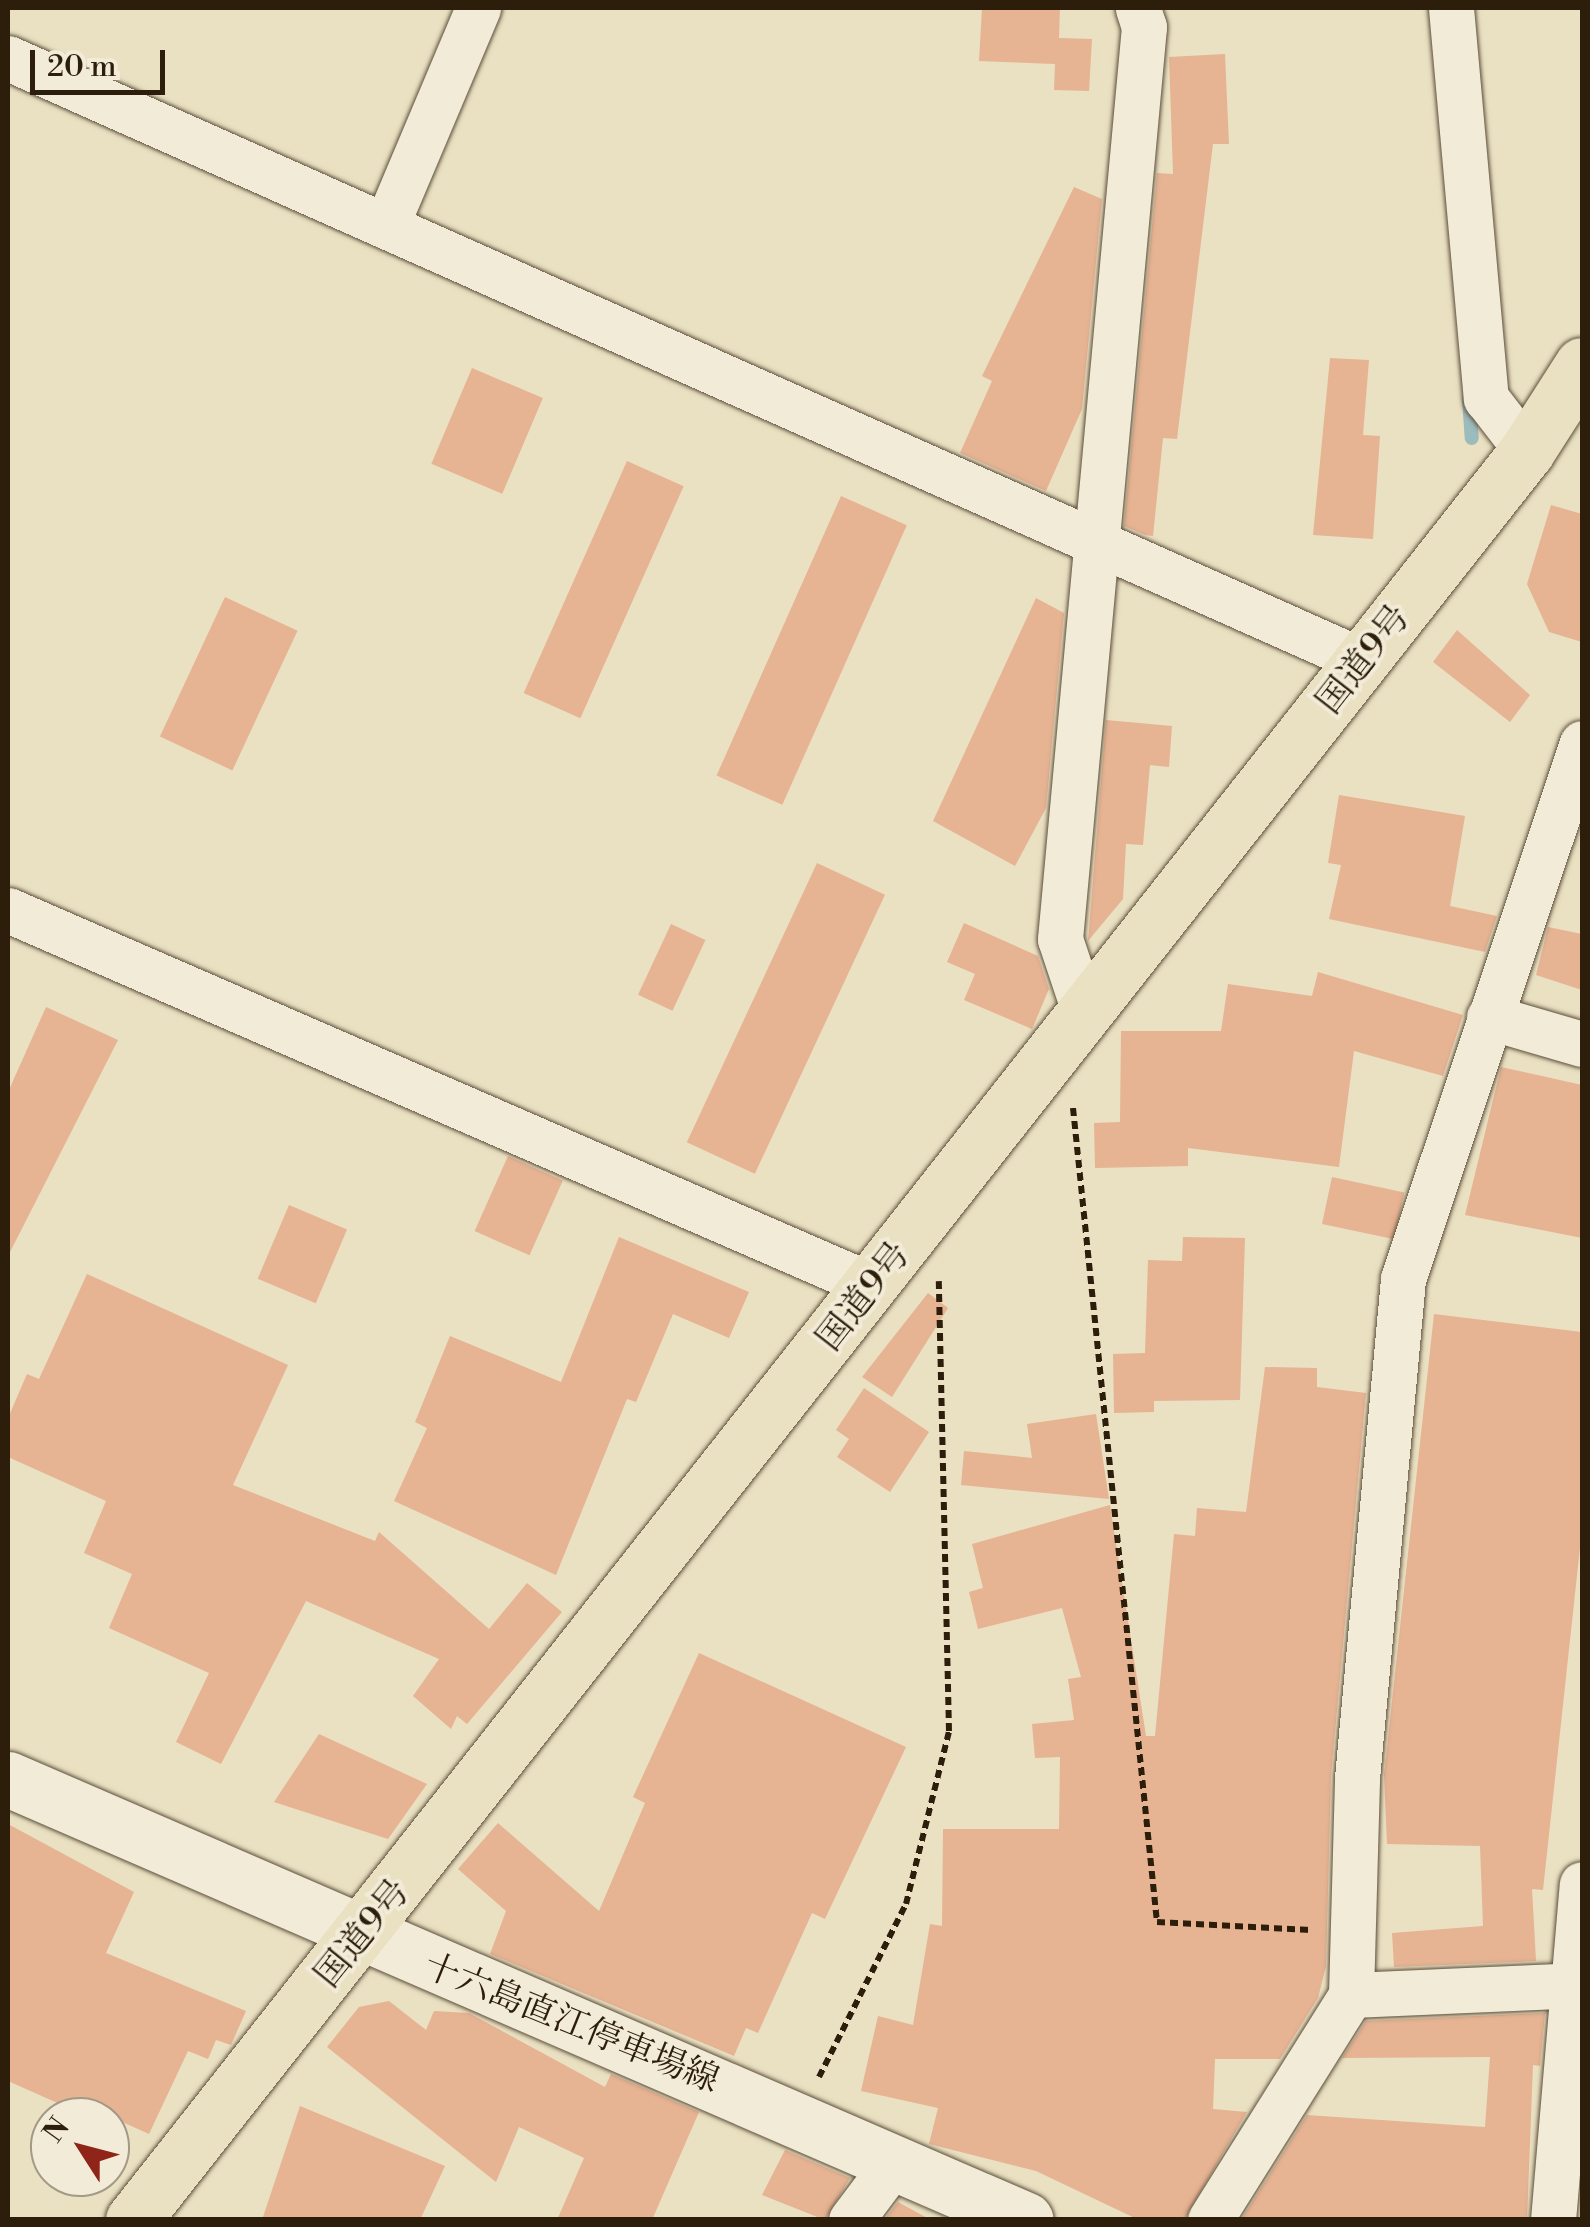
<!DOCTYPE html>
<html>
<head>
<meta charset="utf-8">
<style>
  body { margin:0 }
  #map { position:relative; width:1590px; height:2227px; overflow:hidden; background:#eae0c2; font-family:"Libre Bodoni","Noto Serif JP",serif }
  div>[style] { position:absolute }
  .stream>* { height:14px; margin:-7px; padding:0 7px; transform-origin:7px; border-radius:7px; background:#9bbbbc }
  .building>* { inset:0; background:#e6b393; transform-origin:0 0 }
  .path>* { height:6px; margin-top:-3px; transform-origin:0; background:repeating-linear-gradient(90deg,#2d1e0c 0 8px,transparent 0 13px) }
  .roads { filter:drop-shadow(0 0 2px #5c4e3a) drop-shadow(0 0 2px #5c4e3a) }
  .minor>* { height:45px; margin:-22.5px; padding:0 22.5px; transform-origin:22.5px; border-radius:22.5px; background:#f1ebd7 }
  .secondary>* { height:55px; margin:-27.5px; padding:0 27.5px; transform-origin:27.5px; border-radius:27.5px; background:#f1ebd7 }
  .trunk>* { height:55px; margin:-27.5px; padding:0 27.5px; transform-origin:27.5px; border-radius:27.5px; background:#eae0c2 }
  span { translate:-50% -50%; white-space:nowrap; text-align:center; line-height:1.15; -webkit-text-stroke:8px #f1ebd7; paint-order:stroke }
  .street-label { font-size:35px; color:#2d1e0c }
  .frame { position:absolute; inset:0; border:10px solid #2d1e0c; pointer-events:none }
  .north { position:absolute; left:30px; top:2097px; width:100px; height:100px; box-sizing:border-box; background:#f1ebd7; border:2px solid #a39986; border-radius:50%; rotate:306deg; font-size:28px; font-weight:700; line-height:40px; text-align:center; color:#2d1e0c }
  .north::after { content:''; display:block; margin:auto; width:35px; height:45px; background:#8f2418; clip-path:polygon(50% 0,100% 100%,50% 72%,0 100%) }
  .scale { position:absolute; left:30px; top:50px; width:135px; height:45px; box-sizing:border-box; border:5px solid #2d1e0c; border-top:0; padding-left:12px; font-size:30px; line-height:35px; white-space:nowrap; color:#2d1e0c; -webkit-text-stroke:8px #f1ebd7; paint-order:stroke }
</style>
</head>
<body>
<div id="map">
  <div class="stream">
    <i style="left:1469px;top:399px;width:39px;rotate:86deg"></i>
  </div>
  <div class="building">
    <i style="clip-path:polygon(982px 8px,1060px 8px,1059px 38px,1092px 39px,1089px 91px,1054px 90px,1055px 64px,979px 61px)"></i>
    <i style="clip-path:polygon(1225px 54px,1229px 144px,1213px 144px,1177px 439px,1163px 438px,1153px 536px,1145px 535px,1124px 526px,1157px 173px,1173px 174px,1169px 57px)"></i>
    <i style="clip-path:polygon(1074px 187px,1102px 199px,1082px 409px,1046px 491px,960px 453px,992px 381px,982px 376px)"></i>
    <i style="clip-path:polygon(1330px 358px,1369px 360px,1363px 435px,1380px 436px,1373px 539px,1313px 535px)"></i>
    <i style="left:472px;top:368px;width:77px;height:104px;rotate:23deg"></i>
    <i style="left:627px;top:461px;width:62px;height:254px;rotate:24deg"></i>
    <i style="left:841px;top:496px;width:72px;height:306px;rotate:24deg"></i>
    <i style="clip-path:polygon(1551px 505px,1582px 514px,1582px 642px,1549px 632px,1527px 584px)"></i>
    <i style="left:225px;top:597px;width:80px;height:154px;rotate:25deg"></i>
    <i style="clip-path:polygon(1036px 598px,1064px 613px,1046px 808px,1015px 866px,933px 821px)"></i>
    <i style="clip-path:polygon(1457px 630px,1530px 695px,1510px 722px,1433px 662px)"></i>
    <i style="clip-path:polygon(1106px 720px,1172px 726px,1169px 767px,1150px 765px,1143px 845px,1126px 844px,1123px 899px,1088px 941px)"></i>
    <i style="clip-path:polygon(1339px 795px,1465px 816px,1450px 906px,1497px 916px,1485px 952px,1329px 919px,1341px 865px,1328px 863px)"></i>
    <i style="left:817px;top:863px;width:75px;height:308px;rotate:25deg"></i>
    <i style="clip-path:polygon(964px 923px,1038px 956px,1049px 989px,1032px 1029px,964px 1000px,975px 974px,947px 962px)"></i>
    <i style="left:671px;top:924px;width:38px;height:78px;rotate:25deg"></i>
    <i style="clip-path:polygon(1548px 927px,1582px 934px,1582px 990px,1536px 975px)"></i>
    <i style="clip-path:polygon(1318px 972px,1463px 1015px,1443px 1076px,1354px 1051px,1339px 1167px,1188px 1148px,1188px 1166px,1095px 1168px,1094px 1123px,1120px 1122px,1121px 1031px,1221px 1031px,1228px 984px,1312px 996px)"></i>
    <i style="clip-path:polygon(46px 1007px,118px 1040px,8px 1256px,8px 1092px)"></i>
    <i style="clip-path:polygon(1501px 1067px,1582px 1085px,1582px 1238px,1465px 1215px)"></i>
    <i style="left:508px;top:1156px;width:60px;height:82px;rotate:24deg"></i>
    <i style="left:1332px;top:1177px;width:74px;height:48px;rotate:12deg"></i>
    <i style="left:289px;top:1205px;width:63px;height:80px;rotate:23deg"></i>
    <i style="clip-path:polygon(619px 1237px,749px 1292px,729px 1338px,673px 1314px,636px 1402px,627px 1399px,556px 1575px,394px 1501px,427px 1428px,415px 1422px,450px 1336px,561px 1382px)"></i>
    <i style="clip-path:polygon(1183px 1237px,1245px 1238px,1240px 1400px,1154px 1401px,1154px 1412px,1114px 1413px,1113px 1354px,1145px 1353px,1148px 1260px,1182px 1261px)"></i>
    <i style="clip-path:polygon(87px 1274px,288px 1365px,233px 1485px,375px 1541px,379px 1532px,489px 1629px,527px 1583px,562px 1612px,467px 1724px,457px 1716px,451px 1729px,413px 1696px,439px 1659px,306px 1601px,221px 1764px,176px 1742px,209px 1673px,109px 1628px,132px 1574px,84px 1553px,106px 1501px,8px 1457px,8px 1418px,27px 1374px,39px 1379px)"></i>
    <i style="clip-path:polygon(928px 1293px,948px 1308px,892px 1397px,862px 1377px)"></i>
    <i style="clip-path:polygon(1434px 1314px,1582px 1332px,1582px 1529px,1543px 1890px,1532px 1889px,1536px 1961px,1394px 1967px,1392px 1933px,1483px 1926px,1480px 1846px,1387px 1844px,1384px 1775px)"></i>
    <i style="clip-path:polygon(1265px 1367px,1317px 1368px,1317px 1387px,1366px 1393px,1331px 1776px,1326px 1966px,1318px 1998px,1280px 2059px,1215px 2059px,1213px 2109px,1247px 2112px,1184px 2220px,1139px 2220px,1036px 2171px,929px 2144px,938px 2108px,861px 2091px,878px 2016px,913px 2025px,930px 1924px,942px 1926px,943px 1829px,1059px 1829px,1060px 1757px,1035px 1758px,1032px 1724px,1074px 1720px,1068px 1679px,1081px 1677px,1062px 1608px,978px 1629px,969px 1592px,983px 1588px,972px 1544px,1110px 1505px,1146px 1736px,1155px 1736px,1174px 1534px,1195px 1536px,1197px 1508px,1246px 1512px)"></i>
    <i style="clip-path:polygon(864px 1388px,929px 1432px,890px 1492px,837px 1457px,849px 1439px,836px 1430px)"></i>
    <i style="clip-path:polygon(1096px 1414px,1109px 1499px,961px 1485px,964px 1451px,1032px 1458px,1027px 1424px)"></i>
    <i style="clip-path:polygon(699px 1653px,906px 1747px,825px 1919px,812px 1913px,758px 2033px,746px 2028px,734px 2056px,490px 1954px,506px 1911px,458px 1869px,498px 1823px,599px 1911px,645px 1803px,633px 1797px)"></i>
    <i style="clip-path:polygon(319px 1734px,427px 1784px,388px 1839px,274px 1802px)"></i>
    <i style="clip-path:polygon(8px 1824px,134px 1892px,106px 1953px,246px 2011px,231px 2045px,216px 2040px,208px 2059px,188px 2051px,149px 2134px,118px 2120px,115px 2129px,110px 2117px,89px 2117px,8px 2081px)"></i>
    <i style="clip-path:polygon(389px 2001px,426px 2030px,434px 2011px,469px 2013px,605px 2087px,611px 2074px,699px 2112px,652px 2220px,557px 2220px,584px 2158px,519px 2127px,496px 2182px,327px 2047px,359px 2007px)"></i>
    <i style="clip-path:polygon(1545px 2013px,1540px 2066px,1533px 2065px,1527px 2220px,1241px 2220px,1307px 2115px,1485px 2127px,1490px 2057px,1342px 2058px,1366px 2021px)"></i>
    <i style="clip-path:polygon(300px 2106px,445px 2166px,420px 2220px,262px 2220px)"></i>
    <i style="clip-path:polygon(785px 2150px,850px 2178px,825px 2220px,762px 2195px)"></i>
    <i style="clip-path:polygon(898px 2202px,931px 2220px,884px 2220px)"></i>
  </div>
  <div class="path">
    <i style="left:1073px;top:1108px;width:818px;rotate:84.11deg"></i>
    <i style="left:1157px;top:1922px;width:154px;rotate:3deg"></i>
    <i style="left:819px;top:2077px;width:194px;rotate:-63.3deg"></i>
    <i style="left:906px;top:1904px;width:178px;rotate:-76deg"></i>
    <i style="left:949px;top:1731px;width:450px;rotate:-91.3deg"></i>
  </div>
  <div class="roads">
    <div class="minor">
      <i style="left:1451px;top:8px;width:392px;rotate:84.9deg"></i>
      <i style="left:1486px;top:398px;width:67px;rotate:52.3deg"></i>
      <i style="left:8px;top:58px;width:1483px;rotate:23.99deg"></i>
      <i style="left:386px;top:226px;width:237px;rotate:-67.1deg"></i>
      <i style="left:8px;top:910px;width:943px;rotate:23.49deg"></i>
      <i style="left:1085px;top:1014px;width:79px;rotate:-108.4deg"></i>
      <i style="left:1060px;top:939px;width:916px;rotate:-84.74deg"></i>
      <i style="left:1144px;top:27px;width:20px;rotate:-108deg"></i>
      <i style="left:1489px;top:1017px;width:97px;rotate:16.2deg"></i>
      <i style="left:1351px;top:1995px;width:231px;rotate:-2.5deg"></i>
      <i style="left:851px;top:2220px;width:75px;rotate:-53.1deg"></i>
      <i style="left:1210px;top:2220px;width:266px;rotate:-57.9deg"></i>
      <i style="left:1351px;top:1995px;width:217px;rotate:-88.4deg"></i>
      <i style="left:1357px;top:1778px;width:501px;rotate:-84.73deg"></i>
      <i style="left:1403px;top:1279px;width:565px;rotate:-71.53deg"></i>
      <i style="left:1553px;top:2220px;width:337px;rotate:-85.1deg"></i>
    </div>
    <div class="secondary">
      <i style="left:8px;top:1779px;width:1109px;rotate:23.42deg"></i>
    </div>
    <div class="trunk">
      <i style="left:133px;top:2220px;width:2252px;rotate:-51.76deg"></i>
      <i style="left:1527px;top:451px;width:102px;rotate:-57.4deg"></i>
    </div>
  </div>
  <div class="street-label">
    <span style="left:1364px;top:660px;rotate:-52deg">国道9号</span>
    <span style="left:864px;top:1297px;rotate:-52deg">国道9号</span>
    <span style="left:363px;top:1934px;rotate:-51deg">国道9号</span>
    <span style="left:571px;top:2024px;rotate:22deg">十六島直江停車場線</span>
  </div>
  <div class="frame"></div>
  <div class="north">N</div>
  <div class="scale">20 m</div>
</div>
</body>
</html>
